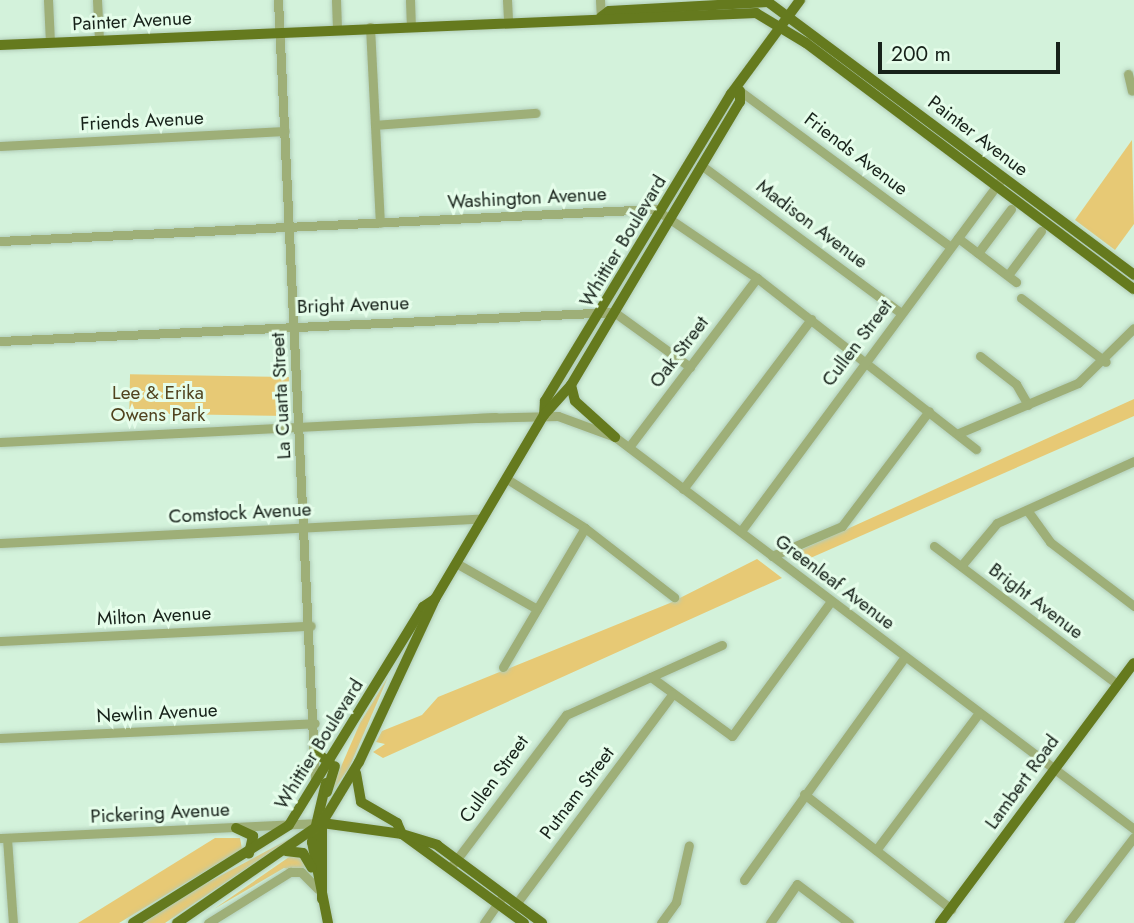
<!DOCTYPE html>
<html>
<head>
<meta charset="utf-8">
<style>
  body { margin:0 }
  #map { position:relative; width:1134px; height:923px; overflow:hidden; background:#d3f2db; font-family:Jost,sans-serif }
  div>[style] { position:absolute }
  .green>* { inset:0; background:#e7c975; transform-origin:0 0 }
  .roads { filter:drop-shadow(0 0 2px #b1cdb8) drop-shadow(0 0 2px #b1cdb8) }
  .minor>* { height:9px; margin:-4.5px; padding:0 4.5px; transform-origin:4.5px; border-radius:4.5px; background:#9eaf78 }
  .major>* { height:10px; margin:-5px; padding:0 5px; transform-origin:5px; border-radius:5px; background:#657a1e }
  span { translate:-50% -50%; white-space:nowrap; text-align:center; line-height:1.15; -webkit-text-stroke:6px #e5fdea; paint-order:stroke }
  .street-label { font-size:19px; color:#17221a }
  .park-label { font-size:19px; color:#50431e }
  .scale { position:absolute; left:878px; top:42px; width:182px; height:32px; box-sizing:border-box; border:4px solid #17221a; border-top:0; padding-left:9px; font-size:21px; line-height:24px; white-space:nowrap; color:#17221a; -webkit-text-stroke:5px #e5fdea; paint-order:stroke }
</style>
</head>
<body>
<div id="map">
  <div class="green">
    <i style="clip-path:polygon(1132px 140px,1134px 224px,1115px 250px,1075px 220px)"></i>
    <i style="left:289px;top:377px;width:39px;height:159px;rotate:91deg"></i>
    <i style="clip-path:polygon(1134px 399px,1134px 416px,799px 563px,792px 554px)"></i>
    <i style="clip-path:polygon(757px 559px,782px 578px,383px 758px,373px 752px,385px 744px,376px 742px,382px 731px,422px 715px,438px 697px,670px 603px)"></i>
    <i style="clip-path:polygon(388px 677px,349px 768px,327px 799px,360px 723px)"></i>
    <i style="clip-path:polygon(293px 837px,165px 923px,143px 923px,201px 886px)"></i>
    <i style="clip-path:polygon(215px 838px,240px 838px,242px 849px,119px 923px,78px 923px)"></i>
    <i style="clip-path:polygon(292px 855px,302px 857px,309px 874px,284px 868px,214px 909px)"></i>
  </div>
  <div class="roads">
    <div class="minor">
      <i style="left:48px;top:0;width:42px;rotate:87.3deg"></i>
      <i style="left:97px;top:0;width:40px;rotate:87.1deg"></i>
      <i style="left:278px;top:0;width:783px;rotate:87.29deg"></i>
      <i style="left:336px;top:0;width:29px;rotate:88deg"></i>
      <i style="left:410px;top:0;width:25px;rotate:88deg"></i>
      <i style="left:507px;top:0;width:19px;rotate:87deg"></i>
      <i style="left:600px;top:0;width:17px;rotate:87deg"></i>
      <i style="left:370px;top:27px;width:196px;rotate:87.1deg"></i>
      <i style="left:1128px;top:74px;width:17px;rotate:77deg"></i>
      <i style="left:740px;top:91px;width:262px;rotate:36.5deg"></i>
      <i style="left:375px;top:125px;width:161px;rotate:-4.3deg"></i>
      <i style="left:0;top:146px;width:285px;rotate:-3deg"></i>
      <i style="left:701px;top:165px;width:249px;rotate:36.5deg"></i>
      <i style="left:958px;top:238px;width:73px;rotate:37.2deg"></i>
      <i style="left:0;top:241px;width:656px;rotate:-2.8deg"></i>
      <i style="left:655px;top:209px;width:123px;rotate:34.1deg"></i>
      <i style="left:757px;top:278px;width:278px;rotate:38deg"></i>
      <i style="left:978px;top:253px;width:55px;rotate:-53.1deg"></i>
      <i style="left:1008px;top:275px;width:55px;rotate:-53.1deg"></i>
      <i style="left:1021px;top:298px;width:106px;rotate:37deg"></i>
      <i style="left:0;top:341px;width:615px;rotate:-2.7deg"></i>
      <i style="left:614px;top:312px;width:94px;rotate:35.9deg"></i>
      <i style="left:980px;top:356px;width:46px;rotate:37.9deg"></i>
      <i style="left:1016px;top:384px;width:24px;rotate:60deg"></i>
      <i style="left:475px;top:418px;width:83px;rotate:-1.4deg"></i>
      <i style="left:558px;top:416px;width:61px;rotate:20.2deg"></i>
      <i style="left:615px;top:437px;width:650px;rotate:37.06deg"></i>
      <i style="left:959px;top:433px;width:129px;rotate:-22.8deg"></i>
      <i style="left:1078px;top:383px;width:78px;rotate:-44.5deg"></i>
      <i style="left:0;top:442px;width:496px;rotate:-2.9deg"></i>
      <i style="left:629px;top:447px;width:212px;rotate:-52.9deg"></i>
      <i style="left:507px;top:479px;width:92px;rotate:32.1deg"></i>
      <i style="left:585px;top:528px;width:113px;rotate:37.8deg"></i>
      <i style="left:683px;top:489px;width:213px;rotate:-53deg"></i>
      <i style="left:1027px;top:510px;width:39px;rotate:54deg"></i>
      <i style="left:1050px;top:542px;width:106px;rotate:37.3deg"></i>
      <i style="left:741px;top:531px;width:435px;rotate:-53.5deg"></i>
      <i style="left:0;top:543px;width:483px;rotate:-2.9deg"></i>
      <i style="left:934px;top:546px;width:229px;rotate:37deg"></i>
      <i style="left:772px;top:556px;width:76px;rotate:-23.2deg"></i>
      <i style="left:842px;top:526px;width:144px;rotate:-52.9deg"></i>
      <i style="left:456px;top:563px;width:93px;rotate:29.6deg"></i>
      <i style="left:961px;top:566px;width:56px;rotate:-50.1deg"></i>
      <i style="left:997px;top:523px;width:150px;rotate:-24.3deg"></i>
      <i style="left:0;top:641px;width:311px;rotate:-2.8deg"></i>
      <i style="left:503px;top:667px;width:161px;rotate:-59.5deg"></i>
      <i style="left:651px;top:677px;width:100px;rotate:36.1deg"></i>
      <i style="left:732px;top:736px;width:167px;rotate:-53.7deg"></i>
      <i style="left:0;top:738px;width:315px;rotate:-2.7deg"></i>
      <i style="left:804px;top:794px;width:187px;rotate:38deg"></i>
      <i style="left:0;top:838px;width:320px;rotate:-2.7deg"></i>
      <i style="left:7px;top:838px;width:85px;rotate:86deg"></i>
      <i style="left:876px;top:850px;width:171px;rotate:-53.1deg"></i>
      <i style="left:451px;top:867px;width:191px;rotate:-52.9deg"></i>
      <i style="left:566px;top:715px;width:171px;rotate:-24.2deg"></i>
      <i style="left:744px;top:880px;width:275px;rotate:-54.2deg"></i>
      <i style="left:513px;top:908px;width:266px;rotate:-53.3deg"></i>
      <i style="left:208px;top:923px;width:97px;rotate:-31.9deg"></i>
      <i style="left:290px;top:872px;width:11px"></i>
      <i style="left:301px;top:872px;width:24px;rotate:45deg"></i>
      <i style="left:484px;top:923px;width:29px;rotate:-55deg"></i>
      <i style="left:661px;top:923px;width:26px;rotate:-54deg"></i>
      <i style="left:676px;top:902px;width:58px;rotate:-77.2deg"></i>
      <i style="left:770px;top:923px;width:47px;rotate:-55.3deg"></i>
      <i style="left:797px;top:884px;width:65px;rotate:36.9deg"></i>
      <i style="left:1068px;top:923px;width:108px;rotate:-52.5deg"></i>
    </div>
    <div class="major">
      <i style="left:601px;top:17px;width:10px;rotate:-37deg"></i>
      <i style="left:609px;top:11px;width:159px;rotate:-3.2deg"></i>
      <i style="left:768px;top:2px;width:457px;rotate:36.7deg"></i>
      <i style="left:0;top:45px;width:757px;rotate:-2.42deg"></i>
      <i style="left:756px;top:13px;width:58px;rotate:31deg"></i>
      <i style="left:806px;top:43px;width:410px;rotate:36.9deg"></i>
      <i style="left:571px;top:385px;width:16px;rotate:76deg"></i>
      <i style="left:575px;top:401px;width:54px;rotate:42deg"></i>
      <i style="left:544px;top:415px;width:14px;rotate:-86deg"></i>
      <i style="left:545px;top:401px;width:359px;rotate:-58.8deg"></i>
      <i style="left:731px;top:94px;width:117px;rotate:-53.7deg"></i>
      <i style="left:317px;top:754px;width:15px;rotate:32deg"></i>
      <i style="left:356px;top:773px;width:29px;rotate:80deg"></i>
      <i style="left:361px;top:802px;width:42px;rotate:30.3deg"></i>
      <i style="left:397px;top:823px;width:12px;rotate:66deg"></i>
      <i style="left:326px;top:783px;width:61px;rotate:103.3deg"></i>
      <i style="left:312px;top:842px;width:83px;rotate:78.8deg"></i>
      <i style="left:327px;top:792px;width:27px;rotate:-73deg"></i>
      <i style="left:322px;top:823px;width:81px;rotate:7.8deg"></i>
      <i style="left:402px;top:834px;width:151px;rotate:36.1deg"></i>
      <i style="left:236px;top:828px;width:19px;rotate:25deg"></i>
      <i style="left:253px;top:836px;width:18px;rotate:103deg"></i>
      <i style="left:402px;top:834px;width:37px;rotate:17deg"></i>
      <i style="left:437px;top:845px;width:131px;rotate:36.6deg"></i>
      <i style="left:286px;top:851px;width:17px;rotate:7deg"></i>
      <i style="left:303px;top:853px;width:17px;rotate:59deg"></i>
      <i style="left:322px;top:899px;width:81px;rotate:-90deg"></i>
      <i style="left:133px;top:923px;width:184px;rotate:-32.1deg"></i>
      <i style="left:289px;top:825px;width:256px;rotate:-58.4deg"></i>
      <i style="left:423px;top:607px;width:14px;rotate:-34deg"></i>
      <i style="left:177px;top:923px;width:176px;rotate:-34.6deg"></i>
      <i style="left:322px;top:823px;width:71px;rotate:-58.8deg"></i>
      <i style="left:359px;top:762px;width:180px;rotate:-65deg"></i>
      <i style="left:435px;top:599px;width:214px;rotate:-59.4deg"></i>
      <i style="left:544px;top:415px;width:40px;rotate:-48deg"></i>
      <i style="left:571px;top:385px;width:330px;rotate:-59.2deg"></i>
      <i style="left:740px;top:102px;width:11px;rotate:-90deg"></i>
      <i style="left:940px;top:923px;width:324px;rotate:-53.3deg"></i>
    </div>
  </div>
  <div class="street-label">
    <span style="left:132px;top:21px;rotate:-3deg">Painter Avenue</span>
    <span style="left:142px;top:121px;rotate:-3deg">Friends Avenue</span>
    <span style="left:978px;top:136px;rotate:37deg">Painter Avenue</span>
    <span style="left:856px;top:154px;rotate:37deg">Friends Avenue</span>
    <span style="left:527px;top:198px;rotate:-3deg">Washington Avenue</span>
    <span style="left:812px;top:224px;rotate:37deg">Madison Avenue</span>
    <span style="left:623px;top:241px;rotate:-59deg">Whittier Boulevard</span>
    <span style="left:353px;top:305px;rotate:-2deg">Bright Avenue</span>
    <span style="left:857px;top:343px;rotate:-53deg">Cullen Street</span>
    <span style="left:679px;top:352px;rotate:-53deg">Oak Street</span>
    <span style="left:281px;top:396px;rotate:-93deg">La Cuarta Street</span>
    <span style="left:240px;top:513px;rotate:-3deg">Comstock Avenue</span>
    <span style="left:835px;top:582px;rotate:37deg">Greenleaf Avenue</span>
    <span style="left:1036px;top:601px;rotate:37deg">Bright Avenue</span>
    <span style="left:154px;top:616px;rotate:-3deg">Milton Avenue</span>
    <span style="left:157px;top:713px;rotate:-3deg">Newlin Avenue</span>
    <span style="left:319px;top:744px;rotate:-58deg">Whittier Boulevard</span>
    <span style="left:494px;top:779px;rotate:-54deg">Cullen Street</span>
    <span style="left:1022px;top:782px;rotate:-54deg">Lambert Road</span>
    <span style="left:577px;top:793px;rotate:-53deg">Putnam Street</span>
    <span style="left:160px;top:813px;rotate:-3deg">Pickering Avenue</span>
  </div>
  <div class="park-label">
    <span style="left:158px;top:404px">Lee &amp; Erika<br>Owens Park</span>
  </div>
  <div class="scale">200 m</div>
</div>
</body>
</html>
